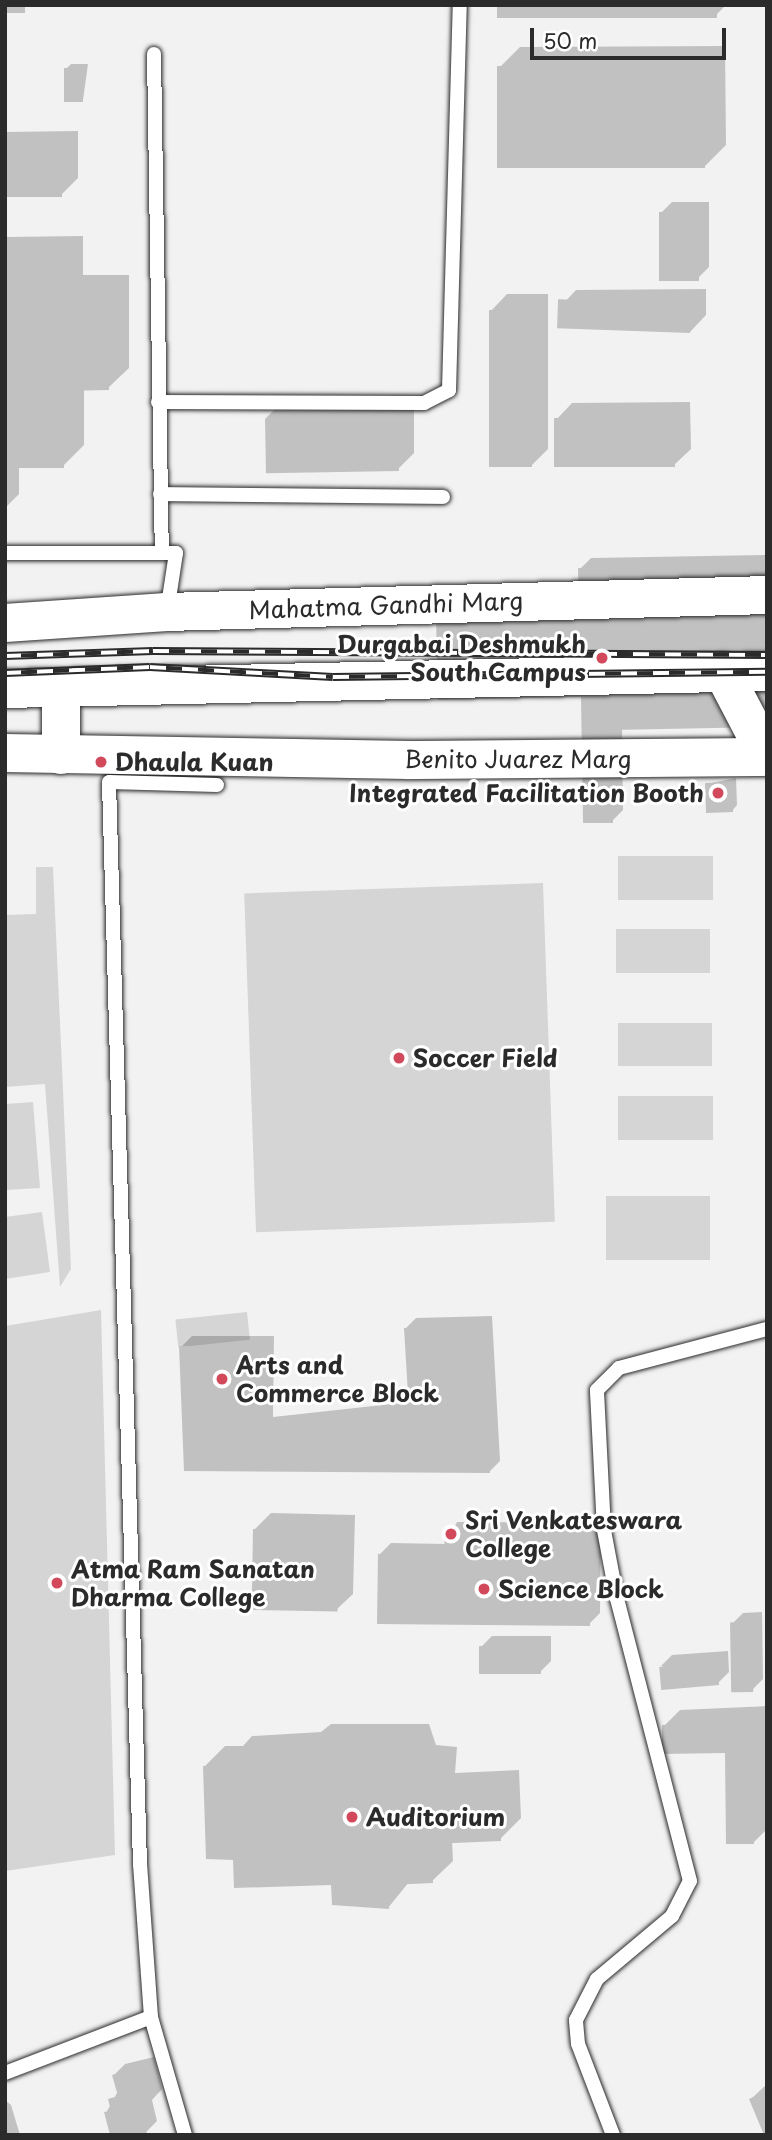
<!DOCTYPE html>
<html>
<head>
<meta charset="utf-8">
<style>
  body { margin:0 }
  #map { position:relative; width:772px; height:2140px; overflow:hidden; background:#f2f2f2; font-family:"Playpen Sans",sans-serif }
  div>[style] { position:absolute }
  .green>* { inset:0; background:#d5d5d5; transform-origin:0 0 }
  .shadow>* { inset:0; background:#0003 }
  .building>* { inset:0; background:#c1c1c1; transform-origin:0 0 }
  .roads { filter:drop-shadow(0 0 2px #2b2b2b) drop-shadow(0 0 2px #2b2b2b) }
  .lane>* { height:14px; margin:-7px; padding:0 7px; transform-origin:7px; border-radius:7px; background:#fff }
  .secondary>* { height:38px; margin:-19px; padding:0 19px; transform-origin:19px; border-radius:19px; background:#fff }
  .primary>* { height:38px; margin:-19px; padding:0 19px; transform-origin:19px; border-radius:19px; background:#fff }
  .rail>* { height:8px; margin-top:-4px; transform-origin:0; background:repeating-linear-gradient(90deg,#fff 0 16px,#2b2b2b 0 32px); box-sizing:border-box; border-block:2px solid #2b2b2b }
  .dots>* { width:19px; height:19px; translate:-50% -50%; box-sizing:border-box; border:4px solid #fff; border-radius:50% }
  span { translate:-50% -50%; white-space:nowrap; text-align:center; line-height:1.15; -webkit-text-stroke:6px #fff; paint-order:stroke }
  .street-label { font-size:24px; color:#2b2b2b }
  .poi-label { font-size:24px; color:#2b2b2b; font-weight:700 }
  .right { translate:-100% -50%; text-align:right }
  .left { translate:0 -50%; text-align:left }
  .frame { position:absolute; inset:0; border:7px solid #2b2b2b; pointer-events:none }
  .scale { position:absolute; left:530px; top:28px; width:196px; height:32px; box-sizing:border-box; border:4px solid #2b2b2b; border-top:0; padding-left:9px; font-size:21px; line-height:24px; white-space:nowrap; color:#2b2b2b; -webkit-text-stroke:5px #fff; paint-order:stroke }
</style>
</head>
<body>
<div id="map">
  <div class="green">
    <i style="left:618px;top:856px;width:95px;height:44px"></i>
    <i style="clip-path:polygon(36px 867px,53px 867px,71px 1269px,60px 1287px,45px 1084px,5px 1087px,5px 915px,36px 914px)"></i>
    <i style="left:543px;top:883px;width:339px;height:299px;rotate:88deg"></i>
    <i style="left:616px;top:929px;width:94px;height:44px"></i>
    <i style="left:618px;top:1023px;width:94px;height:43px"></i>
    <i style="left:713px;top:1096px;width:44px;height:95px;rotate:90deg"></i>
    <i style="clip-path:polygon(33px 1102px,40px 1188px,5px 1190px,5px 1104px)"></i>
    <i style="left:606px;top:1196px;width:104px;height:64px"></i>
    <i style="clip-path:polygon(42px 1212px,50px 1272px,5px 1279px,5px 1217px)"></i>
    <i style="clip-path:polygon(101px 1310px,115px 1855px,5px 1871px,5px 1326px)"></i>
    <i style="left:247px;top:1312px;width:28px;height:72px;rotate:84deg"></i>
  </div>
  <div class="shadow">
    <i style="clip-path:polygon(499px 5px,726px 5px,716px 15px)"></i>
    <i style="clip-path:polygon(725px 46px,726px 145px,705px 166px,499px 68px,520px 47px)"></i>
    <i style="clip-path:polygon(71px 64px,88px 64px,83px 100px,66px 69px)"></i>
    <i style="clip-path:polygon(78px 131px,78px 178px,62px 194px,5px 195px,5px 132px)"></i>
    <i style="clip-path:polygon(672px 202px,709px 202px,709px 267px,698px 278px,661px 213px)"></i>
    <i style="clip-path:polygon(83px 236px,83px 275px,129px 275px,129px 368px,108px 388px,84px 389px,84px 445px,63px 466px,19px 466px,19px 494px,5px 508px,5px 237px)"></i>
    <i style="clip-path:polygon(706px 289px,706px 315px,690px 332px,560px 307px,576px 290px)"></i>
    <i style="clip-path:polygon(507px 294px,548px 294px,548px 449px,532px 465px,491px 311px)"></i>
    <i style="clip-path:polygon(283px 401px,414px 401px,414px 453px,398px 469px,266px 418px)"></i>
    <i style="clip-path:polygon(690px 402px,691px 449px,674px 465px,556px 420px,572px 403px)"></i>
    <i style="clip-path:polygon(767px 555px,767px 725px,622px 728px,623px 810px,612px 821px,580px 569px,591px 558px)"></i>
    <i style="clip-path:polygon(736px 778px,737px 805px,732px 811px,706px 784px)"></i>
    <i style="clip-path:polygon(492px 1316px,500px 1461px,489px 1472px,185px 1470px,181px 1347px,192px 1336px,274px 1336px,273px 1417px,410px 1402px,405px 1329px,416px 1318px)"></i>
    <i style="clip-path:polygon(271px 1513px,355px 1515px,353px 1594px,336px 1610px,254px 1530px)"></i>
    <i style="clip-path:polygon(457px 1522px,601px 1523px,600px 1613px,589px 1624px,380px 1554px,391px 1543px,446px 1544px)"></i>
    <i style="clip-path:polygon(762px 1612px,763px 1679px,752px 1690px,732px 1624px,743px 1613px)"></i>
    <i style="clip-path:polygon(492px 1636px,551px 1636px,551px 1661px,540px 1672px,481px 1647px)"></i>
    <i style="clip-path:polygon(728px 1651px,729px 1672px,718px 1683px,661px 1666px,672px 1655px)"></i>
    <i style="clip-path:polygon(767px 1706px,767px 1829px,754px 1842px,727px 1751px,664px 1726px,680px 1710px)"></i>
    <i style="clip-path:polygon(331px 1724px,429px 1724px,436px 1745px,457px 1747px,455px 1773px,519px 1770px,521px 1818px,500px 1839px,452px 1841px,453px 1861px,432px 1881px,409px 1882px,388px 1908px,333px 1883px,235px 1858px,204px 1767px,225px 1746px,243px 1746px,252px 1736px,321px 1732px)"></i>
    <i style="clip-path:polygon(154px 2057px,162px 2089px,152px 2100px,157px 2121px,146px 2132px,112px 2135px,106px 2113px,118px 2091px,114px 2075px,125px 2064px)"></i>
    <i style="clip-path:polygon(767px 2084px,767px 2135px,751px 2099px)"></i>
    <i style="clip-path:polygon(5px 2100px,11px 2105px,20px 2135px,5px 2135px)"></i>
  </div>
  <div class="building">
    <i style="left:5px;top:5px;width:20px;height:8px"></i>
    <i style="left:497px;top:5px;width:220px;height:13px"></i>
    <i style="left:705px;top:66px;width:102px;height:208px;rotate:90deg"></i>
    <i style="left:64px;top:68px;width:19px;height:34px"></i>
    <i style="left:5px;top:147px;width:57px;height:50px"></i>
    <i style="left:659px;top:212px;width:40px;height:69px"></i>
    <i style="clip-path:polygon(63px 256px,63px 296px,108px 295px,109px 390px,63px 391px,64px 468px,5px 468px,5px 257px)"></i>
    <i style="left:691px;top:304px;width:29px;height:133px;rotate:92deg"></i>
    <i style="left:489px;top:310px;width:43px;height:157px"></i>
    <i style="left:398px;top:416px;width:55px;height:133px;rotate:89deg"></i>
    <i style="left:675px;top:418px;width:49px;height:121px;rotate:90deg"></i>
    <i style="clip-path:polygon(767px 565px,767px 727px,612px 730px,613px 823px,583px 823px,581px 697px,438px 700px,436px 618px,579px 615px,578px 568px)"></i>
    <i style="left:732px;top:782px;width:30px;height:27px;rotate:88deg"></i>
    <i style="clip-path:polygon(482px 1326px,490px 1473px,184px 1471px,179px 1346px,263px 1346px,263px 1427px,409px 1411px,404px 1328px)"></i>
    <i style="left:253px;top:1529px;width:86px;height:81px;rotate:1deg"></i>
    <i style="clip-path:polygon(445px 1532px,591px 1533px,590px 1626px,377px 1624px,378px 1554px,444px 1554px)"></i>
    <i style="left:752px;top:1622px;width:70px;height:22px;rotate:89deg"></i>
    <i style="left:541px;top:1646px;width:28px;height:62px;rotate:90deg"></i>
    <i style="left:717px;top:1662px;width:23px;height:58px;rotate:85deg"></i>
    <i style="clip-path:polygon(753px 1721px,754px 1844px,726px 1844px,725px 1753px,662px 1754px,662px 1725px)"></i>
    <i style="clip-path:polygon(308px 1744px,408px 1744px,415px 1766px,437px 1767px,435px 1793px,499px 1790px,501px 1841px,431px 1844px,433px 1883px,388px 1885px,389px 1909px,332px 1905px,331px 1885px,234px 1888px,233px 1860px,206px 1859px,203px 1766px,230px 1765px,230px 1756px,299px 1752px)"></i>
    <i style="clip-path:polygon(144px 2067px,152px 2102px,140px 2105px,147px 2134px,110px 2135px,104px 2112px,111px 2111px,108px 2099px,118px 2096px,112px 2075px)"></i>
    <i style="clip-path:polygon(767px 2091px,767px 2135px,764px 2135px,749px 2099px)"></i>
  </div>
  <div class="roads">
    <div class="lane">
      <i style="left:154px;top:54px;width:499px;rotate:89.1deg"></i>
      <i style="left:158px;top:402px;width:266px;rotate:0.2deg"></i>
      <i style="left:424px;top:403px;width:28px;rotate:-27deg"></i>
      <i style="left:449px;top:390px;width:385px;rotate:-88.4deg"></i>
      <i style="left:160px;top:494px;width:283px;rotate:0.6deg"></i>
      <i style="left:5px;top:553px;width:171px"></i>
      <i style="left:176px;top:553px;width:60px;rotate:98.7deg"></i>
      <i style="left:5px;top:2073px;width:156px;rotate:-21deg"></i>
      <i style="left:185px;top:2135px;width:123px;rotate:-106.1deg"></i>
      <i style="left:151px;top:2017px;width:152px;rotate:-94.1deg"></i>
      <i style="left:140px;top:1865px;width:1083px;rotate:-91.64deg"></i>
      <i style="left:109px;top:782px;width:108px;rotate:1.6deg"></i>
      <i style="left:613px;top:2135px;width:97px;rotate:-111deg"></i>
      <i style="left:578px;top:2044px;width:24px;rotate:-95deg"></i>
      <i style="left:576px;top:2020px;width:46px;rotate:-62.9deg"></i>
      <i style="left:597px;top:1979px;width:98px;rotate:-40deg"></i>
      <i style="left:672px;top:1916px;width:39px;rotate:-63deg"></i>
      <i style="left:690px;top:1881px;width:291px;rotate:-104.5deg"></i>
      <i style="left:617px;top:1599px;width:70px;rotate:-100.7deg"></i>
      <i style="left:604px;top:1530px;width:140px;rotate:-92.9deg"></i>
      <i style="left:597px;top:1390px;width:31px;rotate:-45deg"></i>
      <i style="left:619px;top:1368px;width:153px;rotate:-14.8deg"></i>
    </div>
    <div class="secondary">
      <i style="left:723px;top:672px;width:95px;rotate:62.4deg"></i>
      <i style="left:5px;top:753px;width:404px;rotate:1deg"></i>
      <i style="left:409px;top:760px;width:358px;rotate:-0.5deg"></i>
    </div>
    <div class="primary">
      <i style="left:5px;top:623px;width:162px;rotate:-3.9deg"></i>
      <i style="left:167px;top:612px;width:600px;rotate:-1.62deg"></i>
      <i style="left:5px;top:689px;width:762px;rotate:-1.28deg"></i>
      <i style="left:61px;top:689px;width:66px;rotate:90deg"></i>
    </div>
  </div>
  <div class="rail">
    <i style="left:5px;top:656px;width:148px;rotate:-1.9deg"></i>
    <i style="left:153px;top:651px;width:614px;rotate:0.37deg"></i>
    <i style="left:5px;top:673px;width:145px;rotate:-2.4deg"></i>
    <i style="left:150px;top:667px;width:183px;rotate:3.1deg"></i>
    <i style="left:333px;top:677px;width:434px;rotate:-0.7deg"></i>
  </div>
  <div class="dots">
    <i style="left:602px;top:658px;background:#d1495b"></i>
    <i style="left:101px;top:762px;background:#d1495b"></i>
    <i style="left:718px;top:793px;background:#d1495b"></i>
    <i style="left:399px;top:1058px;background:#d1495b"></i>
    <i style="left:222px;top:1379px;background:#d1495b"></i>
    <i style="left:451px;top:1534px;background:#d1495b"></i>
    <i style="left:57px;top:1583px;background:#d1495b"></i>
    <i style="left:484px;top:1589px;background:#d1495b"></i>
    <i style="left:352px;top:1817px;background:#d1495b"></i>
  </div>
  <div class="street-label">
    <span style="left:386px;top:605px;rotate:-2deg">Mahatma Gandhi Marg</span>
    <span style="left:518px;top:759px">Benito Juarez Marg</span>
  </div>
  <div class="poi-label">
    <span class="right" style="left:586px;top:658px">Durgabai Deshmukh<br>South Campus</span>
    <span class="left" style="left:115px;top:762px">Dhaula Kuan</span>
    <span class="right" style="left:704px;top:793px">Integrated Facilitation Booth</span>
    <span class="left" style="left:413px;top:1058px">Soccer Field</span>
    <span class="left" style="left:236px;top:1379px">Arts and<br>Commerce Block</span>
    <span class="left" style="left:465px;top:1534px">Sri Venkateswara<br>College</span>
    <span class="left" style="left:71px;top:1583px">Atma Ram Sanatan<br>Dharma College</span>
    <span class="left" style="left:498px;top:1589px">Science Block</span>
    <span class="left" style="left:366px;top:1817px">Auditorium</span>
  </div>
  <div class="frame"></div>
  <div class="scale">50 m</div>
</div>
</body>
</html>
